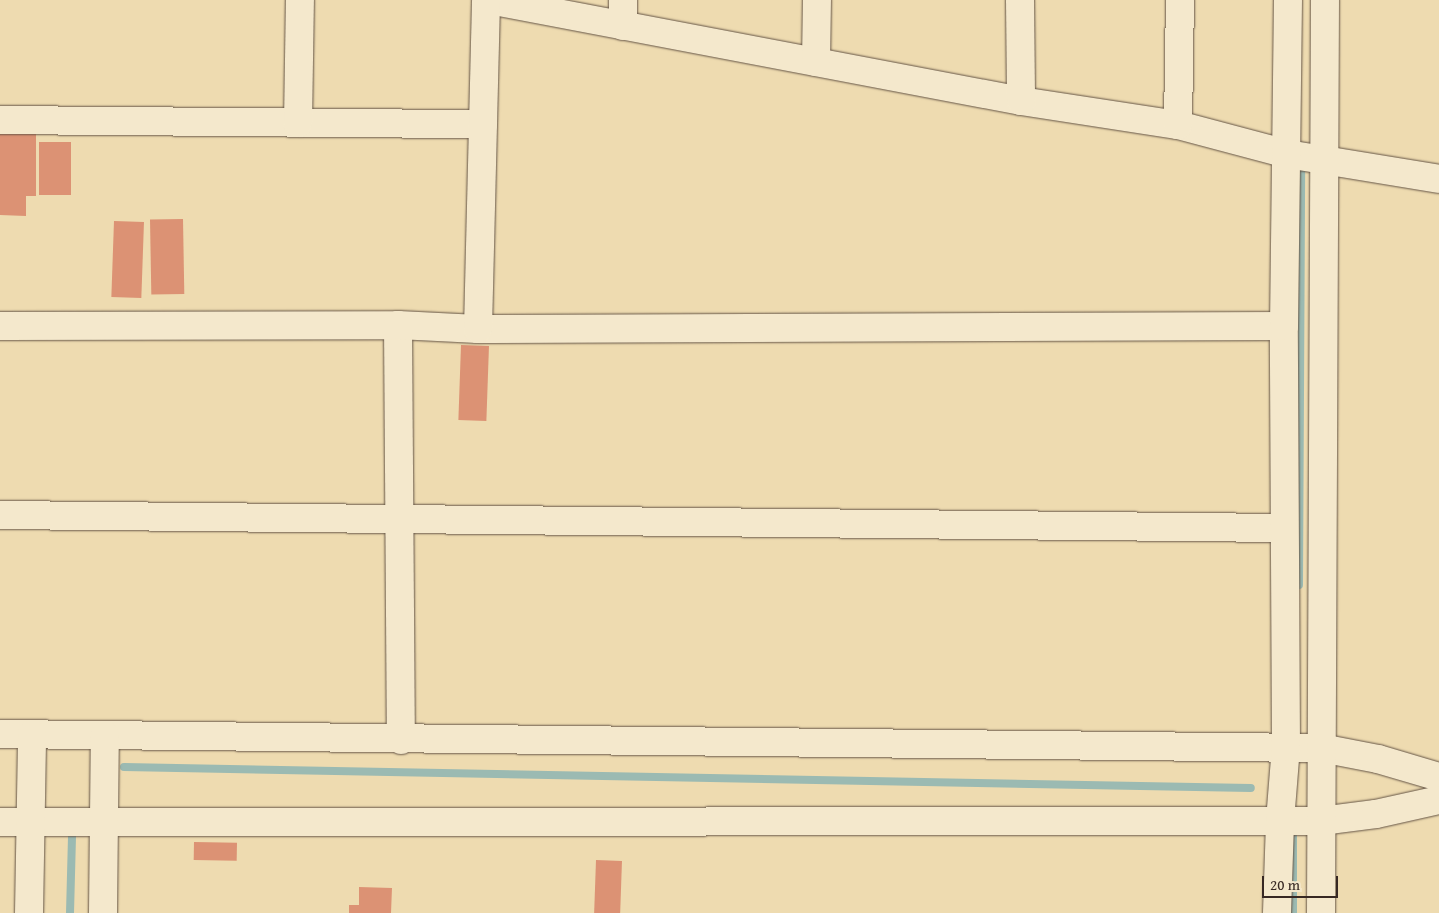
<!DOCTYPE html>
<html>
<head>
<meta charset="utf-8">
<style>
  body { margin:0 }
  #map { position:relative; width:1439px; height:913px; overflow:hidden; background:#eedbb0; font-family:"Gentium Book Plus",serif }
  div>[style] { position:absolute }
  .stream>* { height:8px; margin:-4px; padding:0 4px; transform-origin:4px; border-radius:4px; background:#9bbab2 }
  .building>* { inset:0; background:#dc9274; transform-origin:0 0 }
  .roads { filter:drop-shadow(0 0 1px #655546) drop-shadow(0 0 1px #655546) }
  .minor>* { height:28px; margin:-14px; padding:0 14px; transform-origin:14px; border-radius:14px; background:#f4e8cc }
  span { translate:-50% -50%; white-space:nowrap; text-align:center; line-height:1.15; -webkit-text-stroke:5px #f4e8cc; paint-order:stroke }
  .scale { position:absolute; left:1262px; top:876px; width:76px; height:22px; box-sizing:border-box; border:2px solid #372823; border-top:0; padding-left:6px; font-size:15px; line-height:18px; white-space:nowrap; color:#372823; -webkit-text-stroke:4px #f4e8cc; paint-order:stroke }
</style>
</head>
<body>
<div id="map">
  <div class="stream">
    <i style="left:1299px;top:585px;width:420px;rotate:-89.7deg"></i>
    <i style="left:124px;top:767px;width:1127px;rotate:1.07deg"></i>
    <i style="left:70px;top:913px;width:78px;rotate:-88.5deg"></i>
    <i style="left:1293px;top:913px;width:81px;rotate:-90deg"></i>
  </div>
  <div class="building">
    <i style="clip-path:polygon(0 131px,36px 131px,36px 196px,26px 196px,26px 216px,0 215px)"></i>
    <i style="left:39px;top:142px;width:32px;height:53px"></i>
    <i style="left:183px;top:219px;width:75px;height:33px;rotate:89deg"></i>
    <i style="left:114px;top:221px;width:30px;height:76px;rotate:2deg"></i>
    <i style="left:461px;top:345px;width:28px;height:75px;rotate:2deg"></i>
    <i style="left:194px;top:842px;width:43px;height:18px;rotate:1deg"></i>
    <i style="left:596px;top:860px;width:26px;height:53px;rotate:2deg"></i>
    <i style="clip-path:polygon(359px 887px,392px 888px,391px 913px,349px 913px,349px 905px,359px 905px)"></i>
  </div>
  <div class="roads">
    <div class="minor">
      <i style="left:489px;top:0;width:542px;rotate:10.75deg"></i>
      <i style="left:1021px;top:101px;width:159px;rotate:8.7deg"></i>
      <i style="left:1178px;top:125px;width:113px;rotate:14.9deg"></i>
      <i style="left:1287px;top:154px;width:154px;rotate:9.3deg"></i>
      <i style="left:1020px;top:0;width:101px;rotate:89.4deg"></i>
      <i style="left:623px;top:26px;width:26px;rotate:-90deg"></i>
      <i style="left:816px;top:62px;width:62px;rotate:-89.1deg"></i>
      <i style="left:0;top:120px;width:483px;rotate:0.5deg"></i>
      <i style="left:298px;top:123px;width:123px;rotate:-89.1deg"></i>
      <i style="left:1178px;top:125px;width:125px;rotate:-89.1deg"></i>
      <i style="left:398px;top:325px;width:415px;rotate:89.6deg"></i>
      <i style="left:0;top:326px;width:398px;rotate:-0.1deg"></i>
      <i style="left:398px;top:325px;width:80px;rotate:2.9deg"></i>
      <i style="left:478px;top:329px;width:806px;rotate:-0.21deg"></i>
      <i style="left:478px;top:329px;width:329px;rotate:-88.6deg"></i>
      <i style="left:0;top:515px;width:1284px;rotate:0.58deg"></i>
      <i style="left:0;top:734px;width:1321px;rotate:0.61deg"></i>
      <i style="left:1321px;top:748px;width:58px;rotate:10.9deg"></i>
      <i style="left:1378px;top:759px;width:64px;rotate:16.4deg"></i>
      <i style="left:0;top:822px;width:1321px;rotate:-0.04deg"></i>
      <i style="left:1321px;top:821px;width:55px;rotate:-7.3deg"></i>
      <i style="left:1376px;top:814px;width:65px;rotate:-12.5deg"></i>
      <i style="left:29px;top:913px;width:179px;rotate:-89deg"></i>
      <i style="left:103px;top:913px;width:178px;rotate:-89.4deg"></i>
      <i style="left:1277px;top:913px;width:92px;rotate:-88.1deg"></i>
      <i style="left:1280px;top:821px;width:74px;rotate:-85.4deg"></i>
      <i style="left:1286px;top:747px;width:421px;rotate:-90.3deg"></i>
      <i style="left:1284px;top:326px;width:326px;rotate:-89.3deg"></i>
      <i style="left:1321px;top:913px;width:913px;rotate:-89.75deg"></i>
    </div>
  </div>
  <div class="scale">20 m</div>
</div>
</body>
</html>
